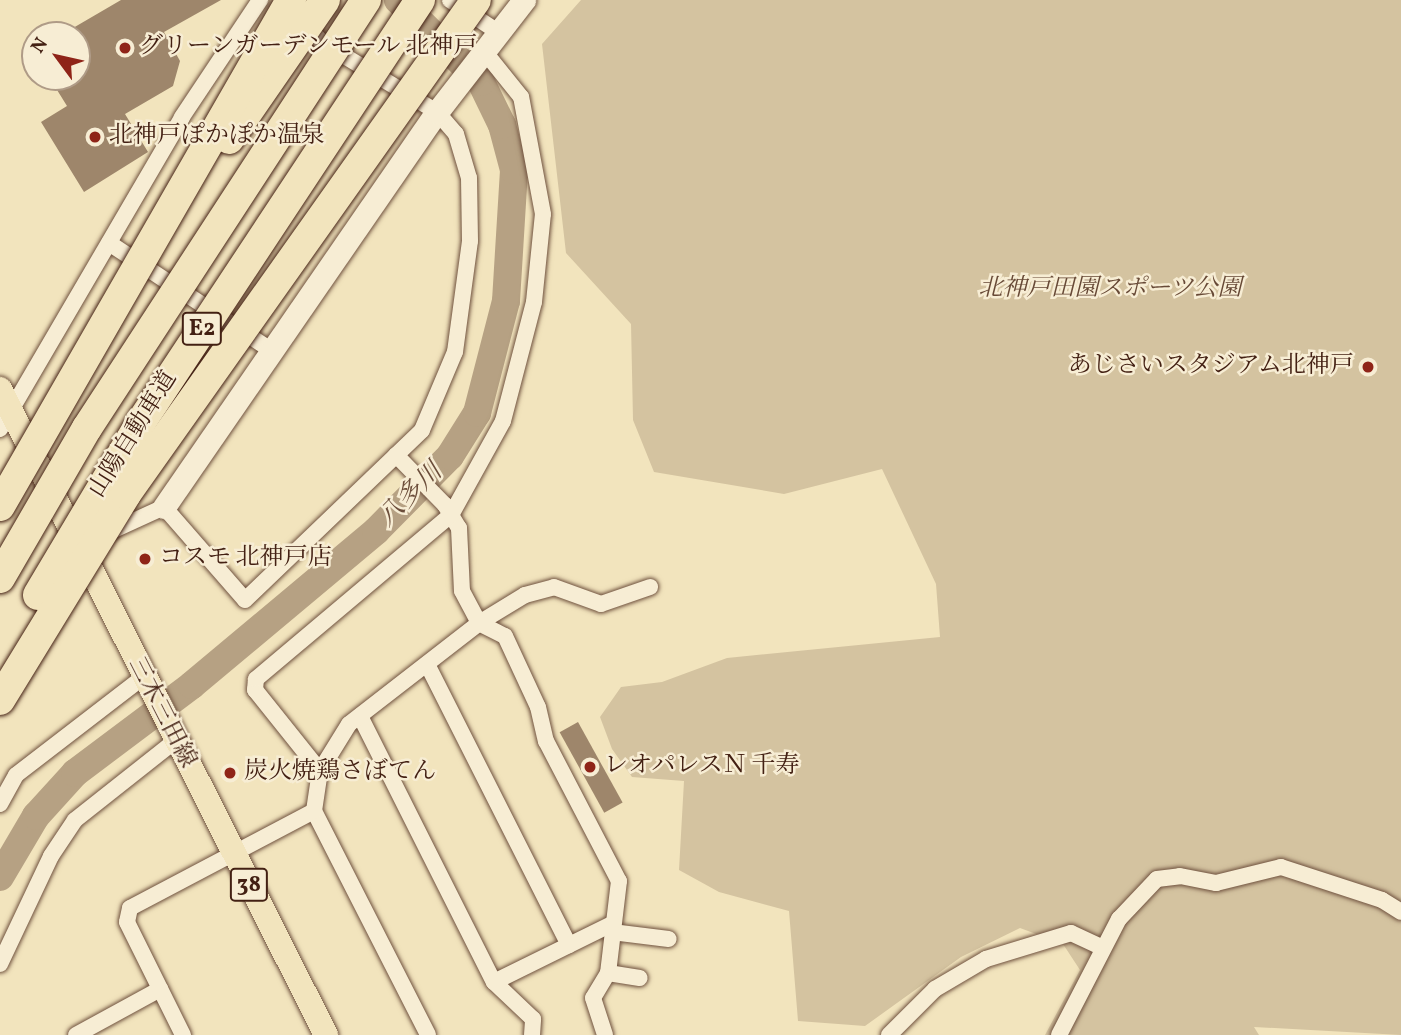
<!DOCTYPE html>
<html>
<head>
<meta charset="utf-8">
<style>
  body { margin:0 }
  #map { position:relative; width:1401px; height:1035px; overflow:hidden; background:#f2e4bd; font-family:Vollkorn,"Noto Serif JP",serif }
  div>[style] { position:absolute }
  .green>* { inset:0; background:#d4c3a0 }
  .river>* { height:28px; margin:-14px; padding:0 14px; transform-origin:14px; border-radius:14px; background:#b6a183 }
  .building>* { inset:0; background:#9e866b; transform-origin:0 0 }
  .roads { filter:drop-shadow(0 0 2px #6f513e) drop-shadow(0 0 2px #6f513e) }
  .street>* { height:16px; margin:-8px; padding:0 8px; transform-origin:8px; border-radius:8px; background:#f7edd4 }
  .secondary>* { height:23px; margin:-11.5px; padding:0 11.5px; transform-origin:11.5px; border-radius:11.5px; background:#f7edd4 }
  .primary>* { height:24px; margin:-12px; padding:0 12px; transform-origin:12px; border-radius:12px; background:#f2e4bd }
  .bridges { filter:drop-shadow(0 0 2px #432013) drop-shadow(0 0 2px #432013) }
  .highway-bridge>* { height:30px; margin:-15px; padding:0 15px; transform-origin:15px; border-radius:15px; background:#f2e4bd }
  .dots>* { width:19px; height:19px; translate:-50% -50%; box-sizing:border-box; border:4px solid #f7edd4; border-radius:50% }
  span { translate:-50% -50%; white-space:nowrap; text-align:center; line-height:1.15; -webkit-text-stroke:5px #f7edd4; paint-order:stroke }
  .shield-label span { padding:2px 5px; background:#f7edd4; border:2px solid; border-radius:5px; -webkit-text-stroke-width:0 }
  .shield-label { font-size:23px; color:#432013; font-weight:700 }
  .poi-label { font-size:24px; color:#432013 }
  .left { translate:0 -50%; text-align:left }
  .right { translate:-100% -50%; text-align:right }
  .park-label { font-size:24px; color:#674936; font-style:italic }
  .street-label { font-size:24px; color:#432013 }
  .water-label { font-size:26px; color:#6b4d3a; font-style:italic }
  .north { position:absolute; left:21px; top:21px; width:70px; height:70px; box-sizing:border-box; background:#f7edd4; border:2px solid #af9b87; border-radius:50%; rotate:303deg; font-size:19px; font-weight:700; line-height:28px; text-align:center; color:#432013 }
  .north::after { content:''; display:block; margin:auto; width:24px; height:32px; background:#8f2418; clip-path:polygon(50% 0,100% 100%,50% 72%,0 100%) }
</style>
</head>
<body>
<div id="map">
  <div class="green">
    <i style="clip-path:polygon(581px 0,1401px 0,1401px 1035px,1254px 1027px,1259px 1035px,1045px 1035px,1080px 970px,1063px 944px,1020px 928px,961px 957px,865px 1026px,798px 1021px,789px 911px,719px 892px,679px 870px,684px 781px,632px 777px,612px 749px,600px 717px,621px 687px,662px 682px,727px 658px,940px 637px,936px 584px,882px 469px,784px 494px,654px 472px,633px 420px,631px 324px,566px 253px,542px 44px)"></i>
  </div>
  <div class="river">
    <i style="left:0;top:877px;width:71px;rotate:-59.5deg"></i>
    <i style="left:36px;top:816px;width:58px;rotate:-47.8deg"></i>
    <i style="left:75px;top:773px;width:146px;rotate:-36.9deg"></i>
    <i style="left:192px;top:685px;width:240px;rotate:-39.9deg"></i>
    <i style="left:376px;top:531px;width:105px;rotate:-45.4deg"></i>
    <i style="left:450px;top:456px;width:51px;rotate:-57.9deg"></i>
    <i style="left:477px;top:413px;width:116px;rotate:-75.5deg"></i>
    <i style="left:506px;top:301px;width:131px;rotate:-86.5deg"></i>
    <i style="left:514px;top:170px;width:47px;rotate:-104.9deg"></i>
    <i style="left:502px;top:125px;width:48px;rotate:-116deg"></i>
    <i style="left:481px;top:82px;width:117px;rotate:-135.3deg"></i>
  </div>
  <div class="building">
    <i style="clip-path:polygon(121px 0,221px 0,164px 32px,180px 61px,173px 86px,125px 114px,148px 152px,84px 192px,41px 122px,67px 106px,49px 77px,77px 77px,77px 35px,61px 35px)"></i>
    <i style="left:578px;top:722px;width:92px;height:21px;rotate:61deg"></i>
  </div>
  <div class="roads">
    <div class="street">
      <i style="left:450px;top:0;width:58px;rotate:33.7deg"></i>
      <i style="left:109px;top:243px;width:196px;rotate:33.5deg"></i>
      <i style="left:0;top:429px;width:361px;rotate:-59.7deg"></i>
      <i style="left:182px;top:117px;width:141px;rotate:-56.3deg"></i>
      <i style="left:396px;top:455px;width:70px;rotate:45.6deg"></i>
      <i style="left:445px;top:505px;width:27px;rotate:59deg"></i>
      <i style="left:459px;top:528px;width:63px;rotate:87.3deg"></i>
      <i style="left:462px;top:591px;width:36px;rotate:62deg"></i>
      <i style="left:479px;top:623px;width:29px;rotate:27deg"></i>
      <i style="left:505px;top:636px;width:78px;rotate:65.1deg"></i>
      <i style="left:538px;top:707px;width:35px;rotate:77deg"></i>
      <i style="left:546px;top:741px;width:158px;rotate:62.5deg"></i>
      <i style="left:619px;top:881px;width:93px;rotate:96.8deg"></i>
      <i style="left:608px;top:973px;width:29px;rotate:121deg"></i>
      <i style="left:593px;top:998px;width:39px;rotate:72deg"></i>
      <i style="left:105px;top:534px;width:65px;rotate:-24.6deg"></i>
      <i style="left:164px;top:507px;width:123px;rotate:48.9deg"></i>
      <i style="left:245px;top:600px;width:245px;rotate:-43.8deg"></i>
      <i style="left:422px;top:430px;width:85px;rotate:-67.1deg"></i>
      <i style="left:455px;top:352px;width:112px;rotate:-82.3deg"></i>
      <i style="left:470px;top:241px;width:63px;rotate:-90.9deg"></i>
      <i style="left:469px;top:178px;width:46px;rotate:-106.5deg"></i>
      <i style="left:456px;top:134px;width:29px;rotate:-131deg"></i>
      <i style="left:437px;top:112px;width:133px;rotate:-148.8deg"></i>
      <i style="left:323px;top:43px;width:27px;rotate:-135deg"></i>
      <i style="left:427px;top:664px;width:315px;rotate:63.2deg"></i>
      <i style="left:360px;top:716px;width:298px;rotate:63.3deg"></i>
      <i style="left:320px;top:771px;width:55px;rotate:-58.3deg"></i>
      <i style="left:349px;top:724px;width:165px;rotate:-37.8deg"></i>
      <i style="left:479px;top:623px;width:54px;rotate:-31.3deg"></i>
      <i style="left:525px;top:595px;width:30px;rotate:-15deg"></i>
      <i style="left:554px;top:587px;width:50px;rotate:19.9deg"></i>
      <i style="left:601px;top:604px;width:52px;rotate:-19.1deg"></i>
      <i style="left:0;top:804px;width:33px;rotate:-61deg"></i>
      <i style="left:16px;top:775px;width:159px;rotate:-37.6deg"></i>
      <i style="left:314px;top:811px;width:251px;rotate:63deg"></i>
      <i style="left:612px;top:932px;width:57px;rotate:7deg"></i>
      <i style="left:0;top:964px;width:119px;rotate:-64.7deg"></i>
      <i style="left:51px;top:856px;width:43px;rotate:-56.3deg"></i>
      <i style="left:75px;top:820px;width:127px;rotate:-38.3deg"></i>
      <i style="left:608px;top:973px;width:32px;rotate:9deg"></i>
      <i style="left:76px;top:1035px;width:96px;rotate:-28.7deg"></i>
      <i style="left:183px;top:1035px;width:126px;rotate:-116.4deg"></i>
      <i style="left:127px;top:922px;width:14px;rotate:-78deg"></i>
      <i style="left:130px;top:908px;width:208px;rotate:-27.8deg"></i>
      <i style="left:314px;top:811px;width:40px;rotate:-81.5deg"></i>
      <i style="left:320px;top:771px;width:104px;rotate:-128.7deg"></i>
      <i style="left:255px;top:690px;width:11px;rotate:-85deg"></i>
      <i style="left:256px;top:679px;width:255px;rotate:-40.1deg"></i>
      <i style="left:451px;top:515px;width:107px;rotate:-61deg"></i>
      <i style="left:503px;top:421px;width:123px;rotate:-75.4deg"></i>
      <i style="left:534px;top:302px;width:88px;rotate:-84.2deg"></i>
      <i style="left:543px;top:214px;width:119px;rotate:-100.6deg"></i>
      <i style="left:521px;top:97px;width:59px;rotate:-128.8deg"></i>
      <i style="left:532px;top:1035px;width:16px;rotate:-86deg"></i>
      <i style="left:533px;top:1019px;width:54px;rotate:-136.5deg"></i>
      <i style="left:494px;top:982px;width:131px;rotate:-26.2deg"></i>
      <i style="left:889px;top:1035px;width:65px;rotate:-45deg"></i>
      <i style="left:935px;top:989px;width:59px;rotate:-30.5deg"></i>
      <i style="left:986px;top:959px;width:89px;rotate:-17deg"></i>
      <i style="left:1071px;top:933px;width:35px;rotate:25deg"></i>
      <i style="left:1059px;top:1035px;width:131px;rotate:-62.7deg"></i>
      <i style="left:1119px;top:919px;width:55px;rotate:-46.5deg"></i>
      <i style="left:1157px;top:879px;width:23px;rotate:-7deg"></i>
      <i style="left:1180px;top:876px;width:37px;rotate:11deg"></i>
      <i style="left:1216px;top:883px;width:67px;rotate:-13.8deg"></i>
      <i style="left:1281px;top:867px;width:106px;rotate:18.1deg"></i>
      <i style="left:1382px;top:900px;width:22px;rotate:32deg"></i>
    </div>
    <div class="secondary">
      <i style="left:164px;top:507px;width:480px;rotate:-55.4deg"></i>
      <i style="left:437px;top:112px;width:142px;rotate:-52.2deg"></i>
    </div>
    <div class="primary">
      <i style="left:0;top:389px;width:724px;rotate:63.22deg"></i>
    </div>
  </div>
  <div class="bridges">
    <div class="highway-bridge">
      <i style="left:229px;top:139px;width:169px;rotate:-55.4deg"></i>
      <i style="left:0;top:506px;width:584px;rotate:-60.1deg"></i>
      <i style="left:0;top:578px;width:173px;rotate:-59.9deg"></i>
      <i style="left:87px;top:428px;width:511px;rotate:-56.9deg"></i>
      <i style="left:38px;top:595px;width:201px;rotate:-59.2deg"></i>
      <i style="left:141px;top:422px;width:506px;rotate:-56.53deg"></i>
      <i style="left:0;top:700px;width:241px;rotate:-58.5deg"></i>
      <i style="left:126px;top:494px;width:605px;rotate:-54.68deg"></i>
    </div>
  </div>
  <div class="dots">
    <i style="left:125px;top:48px;background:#8f2418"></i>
    <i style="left:95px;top:137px;background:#8f2418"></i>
    <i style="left:1368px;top:367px;background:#8f2418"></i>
    <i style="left:145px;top:559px;background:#8f2418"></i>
    <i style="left:590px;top:767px;background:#8f2418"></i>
    <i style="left:230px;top:773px;background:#8f2418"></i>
  </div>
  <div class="shield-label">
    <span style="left:202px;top:329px">E2</span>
    <span style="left:249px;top:885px">38</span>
  </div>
  <div class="poi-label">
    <span class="left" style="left:139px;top:48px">グリーンガーデンモール 北神戸</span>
    <span class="left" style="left:109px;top:137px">北神戸ぽかぽか温泉</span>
    <span class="right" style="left:1354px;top:367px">あじさいスタジアム北神戸</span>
    <span class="left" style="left:159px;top:559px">コスモ 北神戸店</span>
    <span class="left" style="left:604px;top:767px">レオパレスＮ 千寿</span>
    <span class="left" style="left:244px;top:773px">炭火焼鶏さぼてん</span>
  </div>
  <div class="park-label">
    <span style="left:1110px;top:290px">北神戸田園スポーツ公園</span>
  </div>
  <div class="street-label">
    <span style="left:134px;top:435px;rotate:-58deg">山陽自動車道</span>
    <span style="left:161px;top:713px;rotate:63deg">三木三田線</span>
  </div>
  <div class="water-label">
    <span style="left:411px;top:496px;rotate:-45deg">八多川</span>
  </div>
  <div class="north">N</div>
</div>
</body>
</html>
